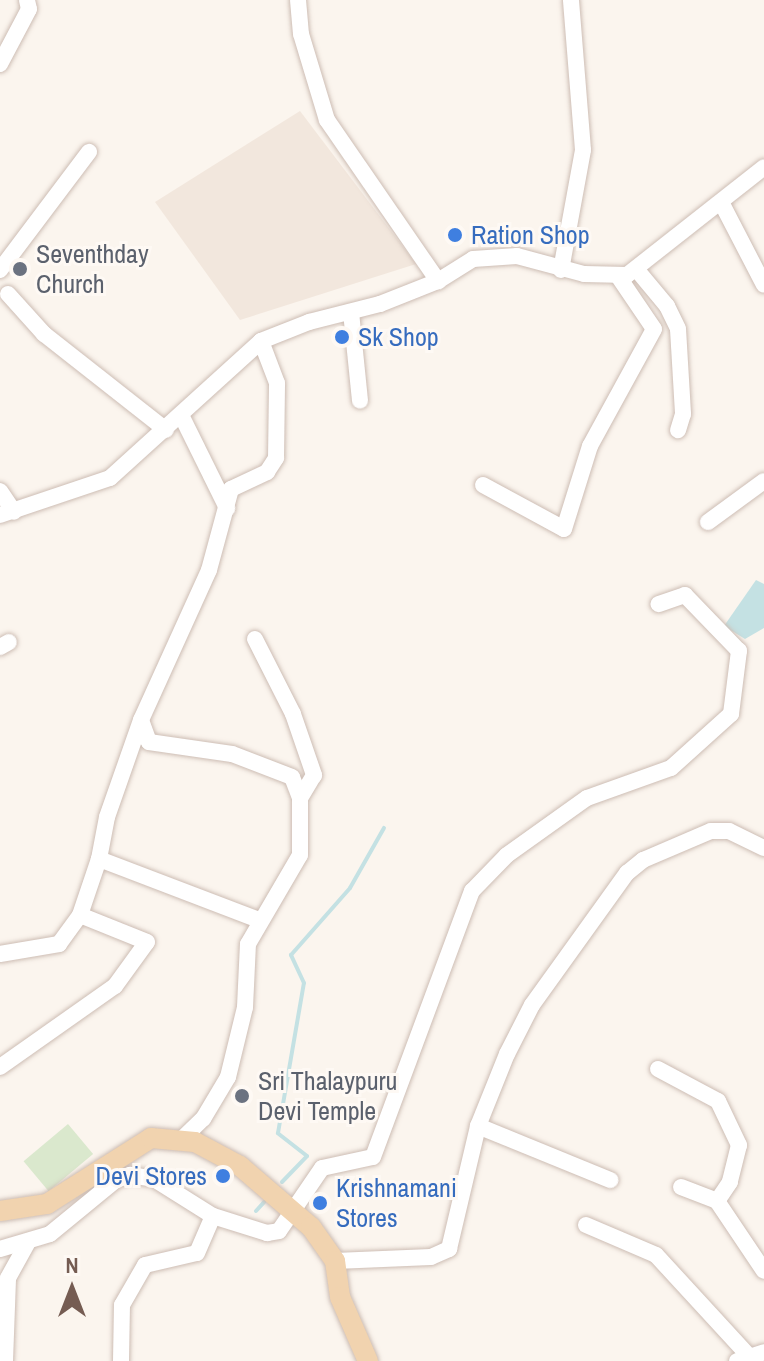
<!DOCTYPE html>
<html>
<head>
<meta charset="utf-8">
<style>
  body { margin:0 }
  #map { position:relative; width:764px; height:1361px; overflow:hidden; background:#fbf5ee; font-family:"Archivo Narrow",sans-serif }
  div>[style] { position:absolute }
  .residential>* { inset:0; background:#f2e7dd }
  .green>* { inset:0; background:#dae8cd; transform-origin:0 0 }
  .water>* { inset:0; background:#c4e1e3 }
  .stream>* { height:4px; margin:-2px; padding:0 2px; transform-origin:2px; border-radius:2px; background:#c4e1e3 }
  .roads { filter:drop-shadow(0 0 2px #cdbdb4) drop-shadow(0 0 2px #cdbdb4) }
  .minor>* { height:16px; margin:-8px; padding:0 8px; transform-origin:8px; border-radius:8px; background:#fff }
  .major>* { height:20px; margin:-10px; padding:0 10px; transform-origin:10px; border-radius:10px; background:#f1d3af }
  .dots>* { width:22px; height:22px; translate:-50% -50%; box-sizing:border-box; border:4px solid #fef9f4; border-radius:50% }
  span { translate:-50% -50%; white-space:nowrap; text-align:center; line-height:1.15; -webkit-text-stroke:6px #fef9f4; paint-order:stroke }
  .shop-label { font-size:26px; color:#366cbe }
  .left { translate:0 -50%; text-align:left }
  .right { translate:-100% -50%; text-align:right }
  .worship-label { font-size:26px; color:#5b616d }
  .north { position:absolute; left:32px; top:1249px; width:80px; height:80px; -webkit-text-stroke:6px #fef9f4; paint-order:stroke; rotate:0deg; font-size:22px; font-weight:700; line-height:32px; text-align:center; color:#755c52 }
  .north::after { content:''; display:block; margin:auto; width:28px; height:36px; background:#755c52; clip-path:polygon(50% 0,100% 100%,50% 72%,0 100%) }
</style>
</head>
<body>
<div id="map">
  <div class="residential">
    <i style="clip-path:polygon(300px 111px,416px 264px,240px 320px,155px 202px)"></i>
  </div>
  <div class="green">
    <i style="left:68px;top:1124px;width:39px;height:58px;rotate:50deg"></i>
  </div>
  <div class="water">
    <i style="clip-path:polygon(756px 580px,764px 584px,764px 628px,745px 639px,724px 626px)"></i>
  </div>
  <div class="stream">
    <i style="left:282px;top:1182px;width:36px;rotate:-46deg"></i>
    <i style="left:307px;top:1156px;width:37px;rotate:-142deg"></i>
    <i style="left:278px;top:1133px;width:152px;rotate:-80.2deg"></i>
    <i style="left:304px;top:983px;width:31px;rotate:-115deg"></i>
    <i style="left:291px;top:955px;width:89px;rotate:-48.6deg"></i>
    <i style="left:350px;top:888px;width:69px;rotate:-60.5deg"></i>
    <i style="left:256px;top:1211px;width:12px;rotate:-48deg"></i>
  </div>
  <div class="roads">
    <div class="minor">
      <i style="left:298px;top:0;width:34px;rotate:85deg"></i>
      <i style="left:301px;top:34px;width:90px;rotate:73.2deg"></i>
      <i style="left:327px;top:120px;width:196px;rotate:55.4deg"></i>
      <i style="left:0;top:64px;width:62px;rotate:-62.2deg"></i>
      <i style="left:29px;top:9px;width:9px;rotate:-103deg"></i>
      <i style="left:721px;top:202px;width:93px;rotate:62.6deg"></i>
      <i style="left:0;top:270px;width:148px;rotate:-53deg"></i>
      <i style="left:561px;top:270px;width:122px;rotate:-79.6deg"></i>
      <i style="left:583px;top:150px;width:150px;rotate:-94.6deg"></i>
      <i style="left:637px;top:270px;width:47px;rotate:50.2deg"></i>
      <i style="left:667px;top:306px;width:25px;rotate:64deg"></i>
      <i style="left:678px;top:329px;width:85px;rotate:86.6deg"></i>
      <i style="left:683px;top:414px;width:17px;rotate:107deg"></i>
      <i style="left:8px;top:294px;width:54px;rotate:48deg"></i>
      <i style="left:44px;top:334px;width:155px;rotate:38.2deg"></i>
      <i style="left:351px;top:312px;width:89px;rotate:84.2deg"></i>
      <i style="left:182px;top:417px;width:102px;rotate:63.7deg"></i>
      <i style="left:483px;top:485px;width:92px;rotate:28.5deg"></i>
      <i style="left:564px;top:529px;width:87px;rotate:-72.6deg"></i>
      <i style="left:590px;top:446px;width:133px;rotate:-61.3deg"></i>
      <i style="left:654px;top:329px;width:64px;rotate:-124.2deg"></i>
      <i style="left:0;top:491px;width:25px;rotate:56deg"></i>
      <i style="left:0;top:515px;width:116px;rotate:-18.6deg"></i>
      <i style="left:110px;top:478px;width:204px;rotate:-42.2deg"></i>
      <i style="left:261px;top:341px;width:52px;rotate:-21.6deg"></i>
      <i style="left:309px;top:322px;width:73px;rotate:-14.2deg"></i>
      <i style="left:380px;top:304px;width:62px;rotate:-21.6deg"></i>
      <i style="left:438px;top:281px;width:41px;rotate:-32.2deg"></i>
      <i style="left:473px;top:259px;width:44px;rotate:-3.9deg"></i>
      <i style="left:517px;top:256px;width:69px;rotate:15deg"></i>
      <i style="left:584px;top:274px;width:43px;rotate:1.3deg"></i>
      <i style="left:627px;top:275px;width:174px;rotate:-38.2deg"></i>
      <i style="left:708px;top:522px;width:69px;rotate:-36.2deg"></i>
      <i style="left:255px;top:639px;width:84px;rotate:63.1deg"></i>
      <i style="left:293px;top:714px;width:65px;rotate:71deg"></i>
      <i style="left:314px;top:775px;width:27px;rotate:121deg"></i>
      <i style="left:0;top:647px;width:10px;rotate:-29deg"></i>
      <i style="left:99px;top:859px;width:43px;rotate:-79.2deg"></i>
      <i style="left:107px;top:817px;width:103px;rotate:-70.7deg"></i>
      <i style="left:0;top:954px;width:60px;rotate:-9.6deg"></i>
      <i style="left:59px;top:944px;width:36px;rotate:-54deg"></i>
      <i style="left:0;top:1067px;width:141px;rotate:-35.2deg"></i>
      <i style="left:115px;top:986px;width:54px;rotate:-54deg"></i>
      <i style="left:147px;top:942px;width:72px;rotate:-158.1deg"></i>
      <i style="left:80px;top:915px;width:59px;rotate:-71.3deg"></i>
      <i style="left:99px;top:859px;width:173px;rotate:20.9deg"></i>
      <i style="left:658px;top:1069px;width:68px;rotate:28.1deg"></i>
      <i style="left:718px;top:1101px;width:49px;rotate:64.5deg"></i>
      <i style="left:739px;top:1145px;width:38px;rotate:104deg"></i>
      <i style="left:730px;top:1182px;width:23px;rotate:124deg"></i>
      <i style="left:478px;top:1126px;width:143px;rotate:22.2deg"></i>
      <i style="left:183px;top:1138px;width:28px;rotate:-44deg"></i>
      <i style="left:203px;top:1119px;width:49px;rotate:-59.2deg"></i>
      <i style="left:228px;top:1077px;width:72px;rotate:-76.3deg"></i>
      <i style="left:245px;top:1007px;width:63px;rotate:-87.3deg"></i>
      <i style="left:248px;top:944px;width:103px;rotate:-59.7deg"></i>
      <i style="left:300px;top:855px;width:57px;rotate:-90deg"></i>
      <i style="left:300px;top:798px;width:22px;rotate:-111deg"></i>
      <i style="left:292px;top:777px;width:64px;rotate:-159deg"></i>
      <i style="left:232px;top:754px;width:84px;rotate:-171.8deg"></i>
      <i style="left:149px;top:742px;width:23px;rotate:-110deg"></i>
      <i style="left:141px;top:720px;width:165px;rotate:-65.6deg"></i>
      <i style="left:209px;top:570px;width:84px;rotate:-74.8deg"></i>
      <i style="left:231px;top:489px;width:40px;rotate:-25deg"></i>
      <i style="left:267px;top:472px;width:17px;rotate:-57deg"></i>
      <i style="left:276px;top:458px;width:75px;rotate:-89.2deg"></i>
      <i style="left:277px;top:383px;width:45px;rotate:-110.9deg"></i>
      <i style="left:681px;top:1187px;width:39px;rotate:21deg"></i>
      <i style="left:717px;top:1201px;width:84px;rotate:56.1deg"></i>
      <i style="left:586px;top:1225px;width:76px;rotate:23.2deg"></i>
      <i style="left:656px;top:1255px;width:137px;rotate:47.4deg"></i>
      <i style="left:0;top:1249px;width:52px;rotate:-16.7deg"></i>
      <i style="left:50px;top:1234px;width:85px;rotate:-39.3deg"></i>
      <i style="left:116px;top:1180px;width:15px;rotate:-20deg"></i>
      <i style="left:130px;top:1175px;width:24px;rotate:9deg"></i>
      <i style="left:154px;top:1179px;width:70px;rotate:32.1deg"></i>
      <i style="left:213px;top:1216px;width:57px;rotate:17.5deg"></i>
      <i style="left:267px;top:1233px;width:12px;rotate:-9deg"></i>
      <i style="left:279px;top:1231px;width:76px;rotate:-55.7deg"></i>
      <i style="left:322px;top:1168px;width:52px;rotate:-12.2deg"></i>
      <i style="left:373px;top:1157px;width:284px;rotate:-69.6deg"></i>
      <i style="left:472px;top:891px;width:50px;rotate:-45.8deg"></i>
      <i style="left:507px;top:855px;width:98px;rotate:-35.5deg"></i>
      <i style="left:587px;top:798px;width:89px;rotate:-19.7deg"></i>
      <i style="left:671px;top:768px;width:81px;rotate:-42deg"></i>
      <i style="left:731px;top:714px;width:64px;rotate:-82.8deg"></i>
      <i style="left:739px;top:651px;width:78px;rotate:-134deg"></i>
      <i style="left:685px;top:595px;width:28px;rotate:161deg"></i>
      <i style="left:335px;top:1261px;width:96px;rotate:-2.4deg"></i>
      <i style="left:431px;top:1257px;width:20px;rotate:-24deg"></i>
      <i style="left:449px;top:1249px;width:126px;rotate:-76.7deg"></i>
      <i style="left:478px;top:1126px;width:78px;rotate:-68.1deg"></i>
      <i style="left:507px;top:1054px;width:55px;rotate:-63deg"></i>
      <i style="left:532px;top:1005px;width:163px;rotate:-54.3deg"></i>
      <i style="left:627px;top:873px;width:21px;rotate:-39deg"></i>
      <i style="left:643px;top:860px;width:74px;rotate:-23.1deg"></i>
      <i style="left:711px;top:831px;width:18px"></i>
      <i style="left:729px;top:831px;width:39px;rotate:26deg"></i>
      <i style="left:5px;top:1361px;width:83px;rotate:-87.9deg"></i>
      <i style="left:8px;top:1278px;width:39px;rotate:-61deg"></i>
      <i style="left:121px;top:1361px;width:56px;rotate:-89deg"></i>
      <i style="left:122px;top:1305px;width:46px;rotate:-60.1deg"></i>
      <i style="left:145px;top:1265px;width:53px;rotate:-13deg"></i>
      <i style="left:197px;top:1253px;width:40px;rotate:-66.6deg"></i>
      <i style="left:737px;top:1361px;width:28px;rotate:-18deg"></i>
    </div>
    <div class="major">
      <i style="left:0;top:1211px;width:48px;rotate:-8.5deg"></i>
      <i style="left:47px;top:1204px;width:123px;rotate:-32.4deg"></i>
      <i style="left:151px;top:1138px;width:44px;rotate:5.2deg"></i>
      <i style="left:195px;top:1142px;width:51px;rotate:28.1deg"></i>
      <i style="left:240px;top:1166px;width:94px;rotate:40.7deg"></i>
      <i style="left:311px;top:1227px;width:42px;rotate:54.8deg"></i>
      <i style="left:335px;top:1261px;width:36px;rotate:82deg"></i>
      <i style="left:340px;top:1297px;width:70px;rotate:66.4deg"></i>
    </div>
  </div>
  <div class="dots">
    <i style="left:455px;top:235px;background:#3f7fe0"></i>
    <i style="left:20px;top:269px;background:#6b7280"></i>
    <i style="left:342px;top:337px;background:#3f7fe0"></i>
    <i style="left:242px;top:1096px;background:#6b7280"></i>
    <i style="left:223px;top:1176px;background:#3f7fe0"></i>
    <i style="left:320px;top:1203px;background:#3f7fe0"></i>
  </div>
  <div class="shop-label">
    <span class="left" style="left:471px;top:235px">Ration Shop</span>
    <span class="left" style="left:358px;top:337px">Sk Shop</span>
    <span class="right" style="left:207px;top:1176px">Devi Stores</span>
    <span class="left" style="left:336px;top:1203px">Krishnamani<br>Stores</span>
  </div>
  <div class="worship-label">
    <span class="left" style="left:36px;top:269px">Seventhday<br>Church</span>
    <span class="left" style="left:258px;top:1096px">Sri Thalaypuru<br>Devi Temple</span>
  </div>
  <div class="north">N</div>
</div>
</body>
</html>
